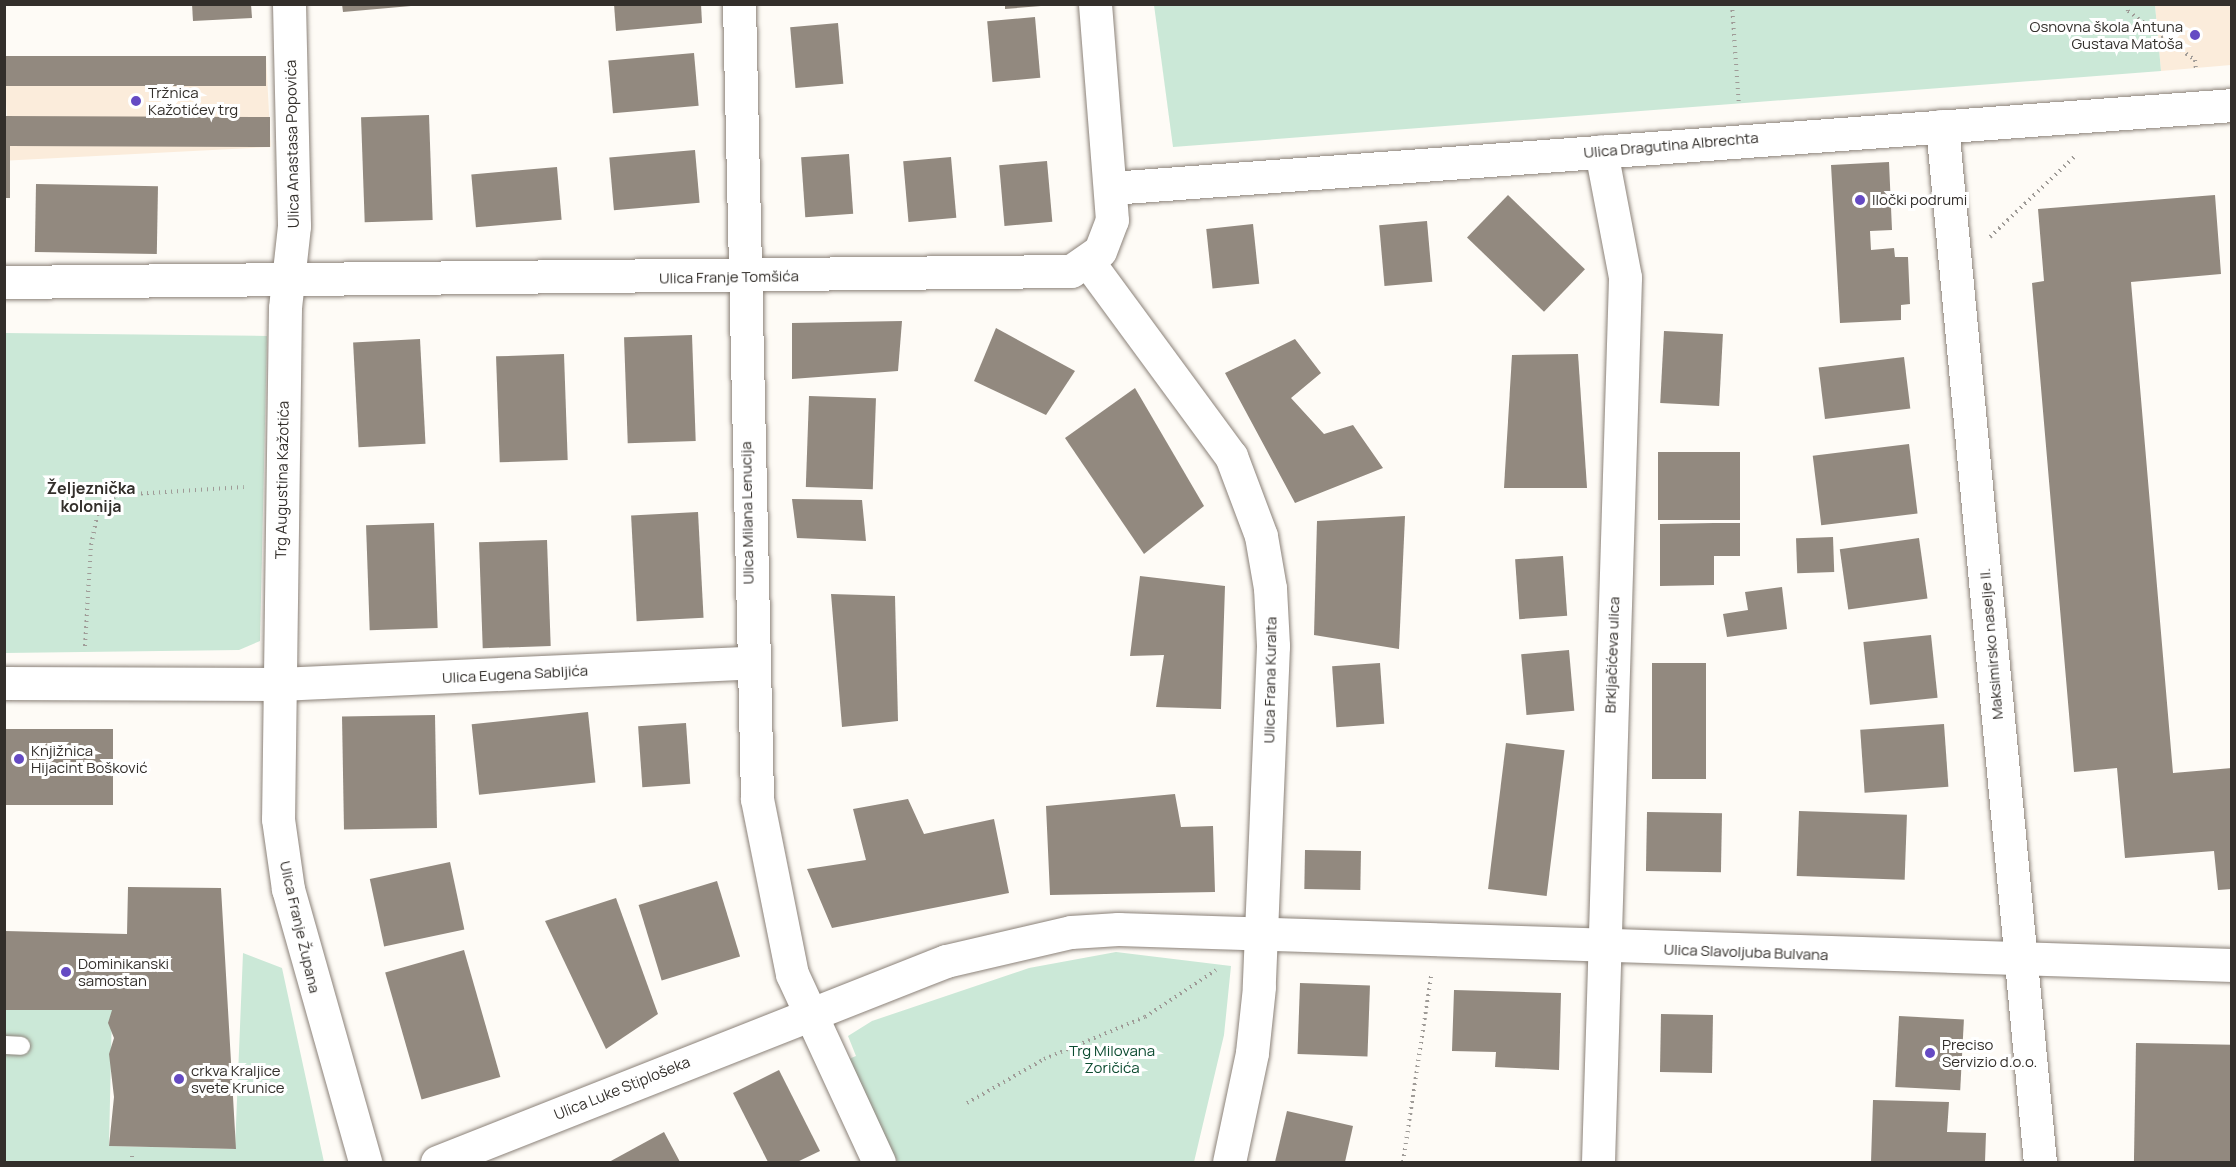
<!DOCTYPE html>
<html>
<head>
<meta charset="utf-8">
<style>
  body { margin:0 }
  #map { position:relative; width:2236px; height:1167px; overflow:hidden; background:#fefbf6; font-family:Manrope,sans-serif }
  div>[style] { position:absolute }
  .built>* { inset:0; background:#fbecdb; transform-origin:0 0 }
  .green>* { inset:0; background:#cbe8d7 }
  .building>* { inset:0; background:#92897f; transform-origin:0 0 }
  .path>* { height:4px; margin-top:-2px; transform-origin:0; background:repeating-linear-gradient(90deg,#9f9b97 0 1.5px,transparent 0 6px) }
  .roads { filter:drop-shadow(0 0 2px #8b8279) drop-shadow(0 0 2px #8b8279) }
  .service>* { height:18px; margin:-9px; padding:0 9px; transform-origin:9px; border-radius:9px; background:#fff }
  .minor>* { height:33px; margin:-16.5px; padding:0 16.5px; transform-origin:16.5px; border-radius:16.5px; background:#fff }
  .dots>* { width:16px; height:16px; translate:-50% -50%; box-sizing:border-box; border:3px solid #fff; border-radius:50% }
  span { translate:-50% -50%; white-space:nowrap; text-align:center; line-height:1.15; -webkit-text-stroke:6px #fff; paint-order:stroke }
  .poi-label { font-size:15px; color:#332f2b }
  .right { translate:-100% -50%; text-align:right }
  .left { translate:0 -50%; text-align:left }
  .street-label { font-size:15px; color:#332f2b }
  .park-label { font-size:15px; color:#0c4b30 }
  .neighbourhood-label { font-size:16px; color:#332f2b; font-weight:700 }
  .frame { position:absolute; inset:0; border:6px solid #332f2b; pointer-events:none }
</style>
</head>
<body>
<div id="map">
  <div class="built">
    <i style="clip-path:polygon(2155px 5px,2231px 5px,2231px 65px,2161px 71px)"></i>
    <i style="left:266px;top:56px;width:91px;height:262px;rotate:87deg"></i>
  </div>
  <div class="green">
    <i style="clip-path:polygon(1154px 5px,2155px 5px,2161px 71px,1173px 147px)"></i>
    <i style="clip-path:polygon(4px 333px,267px 336px,260px 641px,239px 650px,5px 653px)"></i>
    <i style="clip-path:polygon(1116px 952px,1231px 966px,1224px 1035px,1194px 1162px,898px 1162px,844px 1061px,856px 1056px,848px 1036px,872px 1021px,1029px 968px)"></i>
    <i style="clip-path:polygon(243px 953px,282px 968px,324px 1162px,5px 1162px,4px 1010px,112px 1010px,109px 1146px,235px 1149px)"></i>
  </div>
  <div class="building">
    <i style="clip-path:polygon(192px 4px,251px 4px,252px 18px,193px 21px)"></i>
    <i style="clip-path:polygon(342px 4px,411px 4px,411px 6px,343px 12px)"></i>
    <i style="clip-path:polygon(614px 4px,701px 4px,702px 23px,616px 31px)"></i>
    <i style="clip-path:polygon(1005px 4px,1041px 4px,1041px 6px,1005px 9px)"></i>
    <i style="left:1035px;top:17px;width:61px;height:48px;rotate:85deg"></i>
    <i style="left:838px;top:23px;width:61px;height:48px;rotate:85deg"></i>
    <i style="left:694px;top:53px;width:53px;height:86px;rotate:85deg"></i>
    <i style="left:266px;top:56px;width:30px;height:262px;rotate:90deg"></i>
    <i style="left:429px;top:115px;width:105px;height:68px;rotate:88deg"></i>
    <i style="clip-path:polygon(4px 116px,270px 117px,270px 147px,10px 146px,10px 198px,4px 198px)"></i>
    <i style="left:695px;top:150px;width:53px;height:86px;rotate:85deg"></i>
    <i style="left:849px;top:154px;width:60px;height:48px;rotate:86deg"></i>
    <i style="left:951px;top:157px;width:61px;height:48px;rotate:85deg"></i>
    <i style="left:1047px;top:161px;width:61px;height:48px;rotate:85deg"></i>
    <i style="clip-path:polygon(1889px 162px,1892px 230px,1870px 231px,1871px 250px,1894px 248px,1895px 257px,1908px 257px,1910px 304px,1901px 305px,1901px 320px,1840px 323px,1831px 165px)"></i>
    <i style="left:557px;top:167px;width:53px;height:86px;rotate:85deg"></i>
    <i style="left:36px;top:184px;width:122px;height:68px;rotate:1deg"></i>
    <i style="left:1508px;top:195px;width:107px;height:59px;rotate:44deg"></i>
    <i style="clip-path:polygon(2215px 195px,2221px 274px,2131px 282px,2173px 773px,2232px 768px,2232px 889px,2218px 890px,2214px 851px,2125px 858px,2117px 768px,2074px 772px,2032px 283px,2044px 281px,2038px 209px)"></i>
    <i style="left:1427px;top:221px;width:61px;height:48px;rotate:85deg"></i>
    <i style="left:1253px;top:224px;width:60px;height:47px;rotate:84deg"></i>
    <i style="clip-path:polygon(902px 321px,898px 371px,792px 379px,792px 323px)"></i>
    <i style="clip-path:polygon(996px 328px,1075px 371px,1046px 415px,974px 381px)"></i>
    <i style="left:1664px;top:331px;width:59px;height:72px;rotate:3deg"></i>
    <i style="left:692px;top:335px;width:106px;height:68px;rotate:88deg"></i>
    <i style="left:420px;top:339px;width:105px;height:67px;rotate:87deg"></i>
    <i style="clip-path:polygon(1295px 339px,1321px 373px,1291px 398px,1324px 434px,1353px 425px,1383px 468px,1295px 503px,1225px 373px)"></i>
    <i style="left:564px;top:354px;width:106px;height:68px;rotate:88deg"></i>
    <i style="clip-path:polygon(1578px 354px,1587px 488px,1504px 488px,1512px 355px)"></i>
    <i style="left:1904px;top:357px;width:52px;height:86px;rotate:83deg"></i>
    <i style="clip-path:polygon(1135px 388px,1204px 506px,1144px 554px,1065px 438px)"></i>
    <i style="left:809px;top:396px;width:67px;height:91px;rotate:2deg"></i>
    <i style="left:1909px;top:444px;width:70px;height:97px;rotate:83deg"></i>
    <i style="left:1658px;top:452px;width:82px;height:68px"></i>
    <i style="clip-path:polygon(792px 499px,862px 500px,866px 541px,797px 538px)"></i>
    <i style="left:698px;top:512px;width:106px;height:67px;rotate:87deg"></i>
    <i style="clip-path:polygon(1405px 516px,1399px 649px,1314px 635px,1317px 521px)"></i>
    <i style="left:434px;top:523px;width:105px;height:68px;rotate:88deg"></i>
    <i style="clip-path:polygon(1714px 523px,1740px 523px,1740px 556px,1714px 556px,1714px 585px,1660px 586px,1660px 524px)"></i>
    <i style="left:1833px;top:537px;width:35px;height:37px;rotate:88deg"></i>
    <i style="left:1919px;top:538px;width:61px;height:80px;rotate:82deg"></i>
    <i style="left:547px;top:540px;width:106px;height:68px;rotate:88deg"></i>
    <i style="left:1563px;top:556px;width:60px;height:48px;rotate:86deg"></i>
    <i style="clip-path:polygon(1140px 576px,1225px 586px,1221px 709px,1156px 707px,1164px 655px,1130px 656px)"></i>
    <i style="clip-path:polygon(1782px 587px,1787px 629px,1727px 637px,1723px 614px,1748px 610px,1745px 592px)"></i>
    <i style="clip-path:polygon(831px 594px,895px 596px,898px 721px,842px 727px)"></i>
    <i style="left:1931px;top:635px;width:63px;height:68px;rotate:84deg"></i>
    <i style="left:1569px;top:650px;width:61px;height:48px;rotate:85deg"></i>
    <i style="left:1380px;top:663px;width:61px;height:48px;rotate:86deg"></i>
    <i style="left:1706px;top:663px;width:116px;height:54px;rotate:90deg"></i>
    <i style="left:588px;top:712px;width:71px;height:117px;rotate:84deg"></i>
    <i style="left:435px;top:715px;width:113px;height:93px;rotate:89deg"></i>
    <i style="left:686px;top:723px;width:61px;height:48px;rotate:86deg"></i>
    <i style="left:1944px;top:724px;width:63px;height:84px;rotate:86deg"></i>
    <i style="left:4px;top:729px;width:109px;height:76px"></i>
    <i style="left:1506px;top:743px;width:59px;height:147px;rotate:7deg"></i>
    <i style="clip-path:polygon(1175px 794px,1181px 827px,1213px 826px,1215px 892px,1050px 895px,1046px 806px)"></i>
    <i style="clip-path:polygon(908px 799px,924px 834px,994px 819px,1009px 893px,832px 928px,807px 869px,866px 860px,853px 809px)"></i>
    <i style="left:1799px;top:811px;width:108px;height:65px;rotate:2deg"></i>
    <i style="left:1647px;top:812px;width:75px;height:59px;rotate:1deg"></i>
    <i style="left:1305px;top:850px;width:56px;height:39px;rotate:1deg"></i>
    <i style="left:450px;top:862px;width:69px;height:82px;rotate:78deg"></i>
    <i style="left:717px;top:881px;width:79px;height:82px;rotate:73deg"></i>
    <i style="clip-path:polygon(128px 887px,221px 888px,236px 1149px,109px 1146px,114px 1097px,109px 1054px,114px 1038px,108px 1023px,112px 1010px,5px 1010px,5px 931px,127px 934px)"></i>
    <i style="clip-path:polygon(616px 898px,658px 1014px,606px 1049px,545px 921px)"></i>
    <i style="left:464px;top:950px;width:132px;height:82px;rotate:74deg"></i>
    <i style="left:1300px;top:983px;width:70px;height:71px;rotate:2deg"></i>
    <i style="clip-path:polygon(1454px 990px,1561px 993px,1559px 1070px,1495px 1067px,1496px 1052px,1452px 1051px)"></i>
    <i style="left:1661px;top:1014px;width:52px;height:58px;rotate:1deg"></i>
    <i style="left:1899px;top:1016px;width:65px;height:71px;rotate:3deg"></i>
    <i style="left:2136px;top:1043px;width:96px;height:119px;rotate:1deg"></i>
    <i style="clip-path:polygon(779px 1070px,820px 1151px,797px 1162px,768px 1162px,733px 1093px)"></i>
    <i style="clip-path:polygon(1873px 1100px,1949px 1102px,1947px 1132px,1986px 1133px,1985px 1162px,1871px 1162px)"></i>
    <i style="clip-path:polygon(1287px 1111px,1353px 1126px,1345px 1162px,1275px 1162px)"></i>
    <i style="clip-path:polygon(664px 1132px,680px 1162px,609px 1162px)"></i>
  </div>
  <div class="path">
    <i style="left:1732px;top:4px;width:102px;rotate:86.1deg"></i>
    <i style="left:2127px;top:4px;width:7px;rotate:82deg"></i>
    <i style="left:2128px;top:11px;width:83px;rotate:36.2deg"></i>
    <i style="left:2195px;top:60px;width:10px;rotate:84deg"></i>
    <i style="left:1990px;top:237px;width:119px;rotate:-43.6deg"></i>
    <i style="left:85px;top:646px;width:101px;rotate:-86.6deg"></i>
    <i style="left:91px;top:545px;width:38px;rotate:-78deg"></i>
    <i style="left:99px;top:508px;width:22px;rotate:-36deg"></i>
    <i style="left:117px;top:495px;width:127px;rotate:-3.6deg"></i>
    <i style="left:967px;top:1103px;width:89px;rotate:-29.7deg"></i>
    <i style="left:1044px;top:1059px;width:109px;rotate:-22.6deg"></i>
    <i style="left:1145px;top:1017px;width:85px;rotate:-33.5deg"></i>
    <i style="left:132px;top:1156px;width:6px;rotate:90deg"></i>
    <i style="left:1403px;top:1162px;width:188px;rotate:-81.4deg"></i>
  </div>
  <div class="roads">
    <div class="service">
      <i style="left:4px;top:1045px;width:17px;rotate:3deg"></i>
    </div>
    <div class="minor">
      <i style="left:289px;top:4px;width:222px;rotate:88.7deg"></i>
      <i style="left:294px;top:226px;width:82px;rotate:96.3deg"></i>
      <i style="left:285px;top:308px;width:511px;rotate:90.78deg"></i>
      <i style="left:278px;top:819px;width:71px;rotate:81.9deg"></i>
      <i style="left:288px;top:889px;width:284px;rotate:74.2deg"></i>
      <i style="left:739px;top:4px;width:795px;rotate:88.7deg"></i>
      <i style="left:757px;top:799px;width:178px;rotate:78.7deg"></i>
      <i style="left:792px;top:974px;width:207px;rotate:65.2deg"></i>
      <i style="left:1942px;top:126px;width:1041px;rotate:84.6deg"></i>
      <i style="left:1111px;top:188px;width:1124px;rotate:-4.23deg"></i>
      <i style="left:1089px;top:263px;width:240px;rotate:53.7deg"></i>
      <i style="left:1231px;top:456px;width:85px;rotate:69.4deg"></i>
      <i style="left:1261px;top:536px;width:53px;rotate:80.2deg"></i>
      <i style="left:1270px;top:588px;width:58px;rotate:87deg"></i>
      <i style="left:1273px;top:646px;width:341px;rotate:92.4deg"></i>
      <i style="left:1259px;top:987px;width:66px;rotate:96.1deg"></i>
      <i style="left:1252px;top:1053px;width:111px;rotate:101.9deg"></i>
      <i style="left:4px;top:282px;width:1067px;rotate:-0.59deg"></i>
      <i style="left:1071px;top:271px;width:35px;rotate:-35deg"></i>
      <i style="left:1100px;top:251px;width:33px;rotate:-69deg"></i>
      <i style="left:1112px;top:220px;width:217px;rotate:-94.5deg"></i>
      <i style="left:4px;top:683px;width:275px;rotate:0.2deg"></i>
      <i style="left:279px;top:684px;width:471px;rotate:-2.6deg"></i>
      <i style="left:437px;top:1162px;width:547px;rotate:-21.55deg"></i>
      <i style="left:946px;top:961px;width:128px;rotate:-13.1deg"></i>
      <i style="left:1071px;top:932px;width:47px;rotate:-3.7deg"></i>
      <i style="left:1118px;top:929px;width:1115px;rotate:1.85deg"></i>
      <i style="left:1598px;top:1162px;width:885px;rotate:-88.25deg"></i>
      <i style="left:1625px;top:277px;width:128px;rotate:-100.8deg"></i>
    </div>
  </div>
  <div class="dots">
    <i style="left:2195px;top:35px;background:#654ac3"></i>
    <i style="left:136px;top:101px;background:#654ac3"></i>
    <i style="left:1860px;top:200px;background:#654ac3"></i>
    <i style="left:19px;top:759px;background:#654ac3"></i>
    <i style="left:66px;top:972px;background:#654ac3"></i>
    <i style="left:1930px;top:1053px;background:#654ac3"></i>
    <i style="left:179px;top:1079px;background:#654ac3"></i>
  </div>
  <div class="poi-label">
    <span class="right" style="left:2183px;top:35px">Osnovna škola Antuna<br>Gustava Matoša</span>
    <span class="left" style="left:148px;top:101px">Tržnica<br>Kažotićev trg</span>
    <span class="left" style="left:1872px;top:200px">Iločki podrumi</span>
    <span class="left" style="left:31px;top:759px">Knjižnica<br>Hijacint Bošković</span>
    <span class="left" style="left:78px;top:972px">Dominikanski<br>samostan</span>
    <span class="left" style="left:1942px;top:1053px">Preciso<br>Servizio d.o.o.</span>
    <span class="left" style="left:191px;top:1079px">crkva Kraljice<br>svete Krunice</span>
  </div>
  <div class="street-label">
    <span style="left:292px;top:144px;rotate:-91deg">Ulica Anastasa Popovića</span>
    <span style="left:1671px;top:145px;rotate:-5deg">Ulica Dragutina Albrechta</span>
    <span style="left:729px;top:277px;rotate:-1deg">Ulica Franje Tomšića</span>
    <span style="left:282px;top:480px;rotate:-89deg">Trg Augustina Kažotića</span>
    <span style="left:747px;top:513px;rotate:-91deg">Ulica Milana Lenucija</span>
    <span style="left:1991px;top:644px;rotate:-95deg">Maksimirsko naselje II.</span>
    <span style="left:1612px;top:655px;rotate:-88deg">Brkljačićeva ulica</span>
    <span style="left:515px;top:674px;rotate:-3deg">Ulica Eugena Sabljića</span>
    <span style="left:1270px;top:680px;rotate:-89deg">Ulica Frana Kuralta</span>
    <span style="left:300px;top:927px;rotate:77deg">Ulica Franje Župana</span>
    <span style="left:1746px;top:952px;rotate:2deg">Ulica Slavoljuba Bulvana</span>
    <span style="left:622px;top:1088px;rotate:-22deg">Ulica Luke Stiplošeka</span>
  </div>
  <div class="park-label">
    <span style="left:1112px;top:1059px">Trg Milovana<br>Zoričića</span>
  </div>
  <div class="neighbourhood-label">
    <span style="left:91px;top:497px">Željeznička<br>kolonija</span>
  </div>
  <div class="frame"></div>
</div>
</body>
</html>
